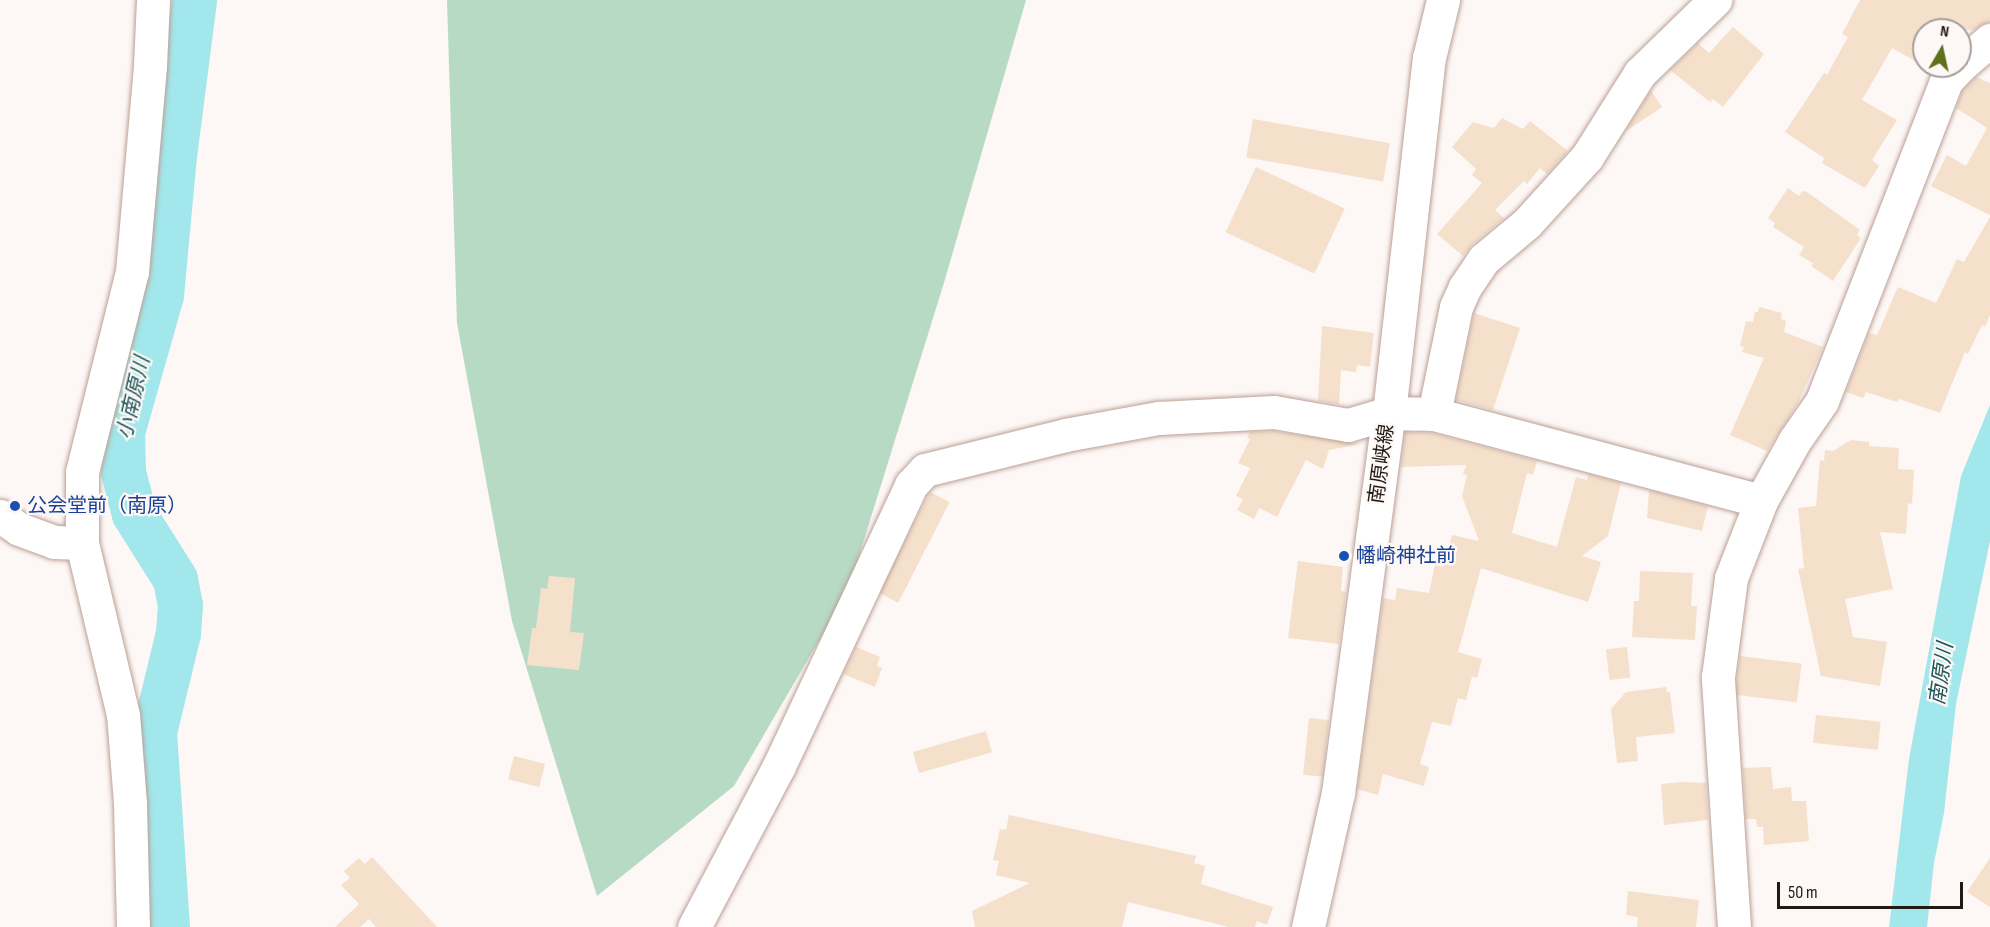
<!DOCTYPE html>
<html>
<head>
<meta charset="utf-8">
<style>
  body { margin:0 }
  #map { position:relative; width:1990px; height:927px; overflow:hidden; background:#fdf7f5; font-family:"Sofia Sans Condensed","Noto Sans JP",sans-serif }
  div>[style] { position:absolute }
  .green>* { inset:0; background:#b7dac5 }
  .water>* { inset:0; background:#a2e7eb }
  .river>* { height:45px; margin:-22.5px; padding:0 22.5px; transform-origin:22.5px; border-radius:22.5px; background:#a2e7eb }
  .building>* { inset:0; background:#f5e0cc; transform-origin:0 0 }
  .roads { filter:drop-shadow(0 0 2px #bb9f95) drop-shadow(0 0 2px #bb9f95) }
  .minor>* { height:33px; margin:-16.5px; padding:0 16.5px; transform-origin:16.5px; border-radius:16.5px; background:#fff }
  .major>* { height:33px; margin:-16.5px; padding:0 16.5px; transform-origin:16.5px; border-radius:16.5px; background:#fff }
  .dots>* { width:16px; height:16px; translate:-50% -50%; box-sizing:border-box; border:3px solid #fdf7f5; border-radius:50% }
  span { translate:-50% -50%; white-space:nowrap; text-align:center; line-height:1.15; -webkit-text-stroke:4.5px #fdf7f5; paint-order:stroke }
  .street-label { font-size:20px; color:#221814 }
  .transit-label { font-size:20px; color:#164399 }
  .left { translate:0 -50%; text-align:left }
  .water-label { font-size:21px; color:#1c575a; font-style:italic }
  .north { position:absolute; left:1912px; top:18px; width:60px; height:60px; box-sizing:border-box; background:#fdf7f5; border:2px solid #a59e9b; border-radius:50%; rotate:9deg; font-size:16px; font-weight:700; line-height:24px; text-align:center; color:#221814 }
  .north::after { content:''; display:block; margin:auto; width:21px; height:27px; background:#5f701c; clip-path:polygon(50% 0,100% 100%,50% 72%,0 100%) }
  .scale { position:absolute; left:1777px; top:882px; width:186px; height:27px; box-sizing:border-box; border:3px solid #221814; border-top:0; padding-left:8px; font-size:18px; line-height:21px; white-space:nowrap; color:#221814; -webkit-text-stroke:4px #fdf7f5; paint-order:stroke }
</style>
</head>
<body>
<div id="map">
  <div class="green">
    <i style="clip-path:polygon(447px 0,1026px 0,943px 286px,848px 591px,734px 786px,597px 896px,512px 621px,457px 323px)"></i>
  </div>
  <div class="water">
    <i style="clip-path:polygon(1990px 405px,1990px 541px,1956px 704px,1944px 813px,1934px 863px,1927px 927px,1889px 927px,1909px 759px,1961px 476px)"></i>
  </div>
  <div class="river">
    <i style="left:167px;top:927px;width:195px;rotate:-93.8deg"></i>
    <i style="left:154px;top:732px;width:102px;rotate:-76.4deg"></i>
    <i style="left:178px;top:633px;width:28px;rotate:-86deg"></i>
    <i style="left:180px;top:605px;width:26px;rotate:-101deg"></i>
    <i style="left:175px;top:579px;width:77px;rotate:-122.2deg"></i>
    <i style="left:134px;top:514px;width:43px;rotate:-104.7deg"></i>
    <i style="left:123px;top:472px;width:40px;rotate:-91.4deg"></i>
    <i style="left:122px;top:432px;width:142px;rotate:-74.1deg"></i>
    <i style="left:161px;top:295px;width:140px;rotate:-84.7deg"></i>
    <i style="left:174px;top:156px;width:157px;rotate:-82.7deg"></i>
  </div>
  <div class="building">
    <i style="clip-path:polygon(1860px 0,1990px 0,1990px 22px,1973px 30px,1924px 30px,1924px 66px,1892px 48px,1862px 100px,1897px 120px,1872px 160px,1879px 166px,1865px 188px,1822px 163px,1824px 158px,1785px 132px,1824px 73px,1827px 75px,1848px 37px,1842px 34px)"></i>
    <i style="clip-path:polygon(1733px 27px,1764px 54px,1723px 107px,1713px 99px,1710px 102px,1670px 70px,1698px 43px,1709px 53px)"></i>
    <i style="clip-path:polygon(1976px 77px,1990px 83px,1990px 215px,1931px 186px,1947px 155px,1966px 166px,1987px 128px,1956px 108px,1962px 91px)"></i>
    <i style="clip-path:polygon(1651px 91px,1662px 107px,1626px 131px,1650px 92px)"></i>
    <i style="clip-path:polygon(1502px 118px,1523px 129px,1530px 121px,1568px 151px,1547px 174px,1540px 168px,1527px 184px,1524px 181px,1495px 210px,1504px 218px,1472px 245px,1463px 256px,1437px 234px,1482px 183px,1472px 175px,1476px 169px,1452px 147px,1473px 122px,1494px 128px)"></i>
    <i style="left:1253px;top:119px;width:139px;height:39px;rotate:10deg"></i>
    <i style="left:1256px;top:167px;width:98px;height:72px;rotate:25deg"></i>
    <i style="clip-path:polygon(1788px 188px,1799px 196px,1802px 191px,1807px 192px,1860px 230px,1857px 235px,1861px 238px,1833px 281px,1811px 266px,1813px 263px,1799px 255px,1804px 247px,1773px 227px,1775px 223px,1768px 218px)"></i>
    <i style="clip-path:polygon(1990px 217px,1990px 315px,1985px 327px,1982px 325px,1968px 354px,1965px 352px,1940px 413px,1899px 399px,1897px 402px,1866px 392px,1863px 398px,1846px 392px,1869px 333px,1877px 335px,1898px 287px,1936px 303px,1957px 259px,1964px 262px)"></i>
    <i style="clip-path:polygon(1759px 307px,1782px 313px,1781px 319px,1786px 321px,1784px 332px,1823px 347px,1798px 403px,1767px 451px,1730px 435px,1764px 358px,1742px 352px,1744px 347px,1740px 346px,1746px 321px,1753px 322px,1755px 312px,1758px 312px)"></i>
    <i style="clip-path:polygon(1474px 313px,1520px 328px,1493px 410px,1456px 400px)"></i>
    <i style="clip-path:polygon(1322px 326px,1374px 333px,1370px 367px,1357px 365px,1356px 372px,1341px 370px,1339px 404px,1318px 401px)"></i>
    <i style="clip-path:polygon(1273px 431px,1360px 444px,1329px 450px,1323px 469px,1306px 460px,1277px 517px,1259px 508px,1254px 519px,1237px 510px,1243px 499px,1236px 496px,1250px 468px,1238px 463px,1250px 439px,1247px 438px,1250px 432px)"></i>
    <i style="clip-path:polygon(1405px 432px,1431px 433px,1537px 461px,1533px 475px,1527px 473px,1512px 533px,1557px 547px,1576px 477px,1587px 480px,1588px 474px,1621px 483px,1608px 536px,1582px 556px,1601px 562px,1588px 602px,1481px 568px,1458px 652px,1482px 659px,1477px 678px,1472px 677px,1466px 700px,1458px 698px,1451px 726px,1432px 722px,1420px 764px,1429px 767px,1424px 786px,1383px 774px,1378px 795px,1357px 789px,1383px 598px,1395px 600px,1397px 588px,1429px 593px,1435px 565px,1444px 567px,1452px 535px,1479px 541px,1462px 496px,1467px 475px,1463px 474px,1466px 465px,1401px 467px)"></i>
    <i style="clip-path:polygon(1851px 440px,1869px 442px,1869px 446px,1899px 448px,1898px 469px,1914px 470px,1912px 504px,1908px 503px,1906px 534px,1880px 532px,1893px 589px,1845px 599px,1853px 637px,1887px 642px,1880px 686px,1821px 676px,1798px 569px,1804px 568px,1798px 508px,1816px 506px,1820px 460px,1824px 461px,1825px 450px,1833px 451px)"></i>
    <i style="clip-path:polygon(1649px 490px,1708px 506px,1702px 531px,1647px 518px)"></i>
    <i style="left:930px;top:492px;width:22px;height:113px;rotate:27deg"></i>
    <i style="clip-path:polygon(1298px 561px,1343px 567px,1341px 591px,1346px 592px,1339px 644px,1288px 638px)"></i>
    <i style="clip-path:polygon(1640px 571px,1693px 573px,1691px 606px,1697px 606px,1695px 640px,1632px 637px,1634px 601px,1639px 601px)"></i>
    <i style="clip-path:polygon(549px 576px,575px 578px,570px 632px,584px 633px,579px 670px,527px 665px,532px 628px,536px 628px,541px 588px,547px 589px)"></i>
    <i style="clip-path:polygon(856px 647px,880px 657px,877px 666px,882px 668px,875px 687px,843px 674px)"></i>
    <i style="left:1627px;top:647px;width:31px;height:21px;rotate:84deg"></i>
    <i style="left:1740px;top:656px;width:62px;height:39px;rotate:7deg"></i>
    <i style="clip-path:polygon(1666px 687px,1667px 692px,1670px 692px,1675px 733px,1636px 737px,1638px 761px,1617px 763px,1611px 709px,1626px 692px)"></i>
    <i style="left:1816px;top:715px;width:65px;height:28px;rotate:6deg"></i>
    <i style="left:1309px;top:718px;width:20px;height:57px;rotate:6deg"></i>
    <i style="left:986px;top:731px;width:22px;height:76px;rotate:74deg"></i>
    <i style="left:514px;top:756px;width:32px;height:24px;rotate:14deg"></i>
    <i style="clip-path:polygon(1771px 767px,1773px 789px,1791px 787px,1792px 801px,1806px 801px,1809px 841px,1764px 845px,1763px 827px,1757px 827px,1756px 819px,1746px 819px,1743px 768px)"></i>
    <i style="clip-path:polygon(1685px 782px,1706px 783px,1708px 820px,1664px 825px,1661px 784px)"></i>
    <i style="clip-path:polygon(1009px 815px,1196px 856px,1194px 863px,1205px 866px,1201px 884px,1273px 907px,1267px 925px,1257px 921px,1255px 927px,1229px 927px,1128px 902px,1122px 927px,975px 927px,972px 911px,1030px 883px,996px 875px,999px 861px,993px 860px,1000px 829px,1006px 830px)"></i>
    <i style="clip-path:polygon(372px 857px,437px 927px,376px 927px,369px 919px,360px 927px,335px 927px,359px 904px,341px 885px,350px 878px,344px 871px,359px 858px,365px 864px)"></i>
    <i style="clip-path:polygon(1990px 858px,1990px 907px,1967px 892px)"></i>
    <i style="clip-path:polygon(1628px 891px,1699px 900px,1696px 927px,1637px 927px,1638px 917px,1626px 915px)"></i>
  </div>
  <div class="roads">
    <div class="minor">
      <i style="left:1960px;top:66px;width:40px;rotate:-41deg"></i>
      <i style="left:1434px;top:414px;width:109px;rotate:-78.4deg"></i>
      <i style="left:1456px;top:307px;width:22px;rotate:-66deg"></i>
      <i style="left:1465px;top:287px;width:34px;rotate:-56deg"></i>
      <i style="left:1484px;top:259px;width:56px;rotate:-39.9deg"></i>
      <i style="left:1527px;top:223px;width:89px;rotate:-47.7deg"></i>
      <i style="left:1587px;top:157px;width:99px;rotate:-57.8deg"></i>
      <i style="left:1640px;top:73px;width:105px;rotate:-44.2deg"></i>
      <i style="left:0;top:516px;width:23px;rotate:34deg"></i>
      <i style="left:19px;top:529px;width:37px;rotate:20deg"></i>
      <i style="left:54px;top:542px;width:28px;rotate:2deg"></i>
      <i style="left:133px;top:927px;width:124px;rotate:-91.4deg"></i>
      <i style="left:130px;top:803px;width:88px;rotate:-94.5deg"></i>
      <i style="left:123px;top:715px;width:177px;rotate:-103.4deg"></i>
      <i style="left:82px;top:543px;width:71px;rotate:-90deg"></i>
      <i style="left:82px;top:472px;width:206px;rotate:-76deg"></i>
      <i style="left:132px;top:272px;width:207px;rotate:-85deg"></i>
      <i style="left:150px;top:66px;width:66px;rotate:-87.4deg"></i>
      <i style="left:694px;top:927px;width:180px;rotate:-62.2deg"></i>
      <i style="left:778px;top:768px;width:313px;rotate:-64.8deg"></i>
      <i style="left:911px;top:485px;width:21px;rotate:-47deg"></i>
      <i style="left:925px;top:470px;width:144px;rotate:-14deg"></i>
      <i style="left:1065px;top:435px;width:96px;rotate:-10.3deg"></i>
      <i style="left:1159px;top:418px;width:115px;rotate:-3deg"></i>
      <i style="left:1274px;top:412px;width:75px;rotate:10deg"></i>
      <i style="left:1348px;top:425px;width:43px;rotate:-16.3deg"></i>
      <i style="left:1389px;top:413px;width:45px;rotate:1.3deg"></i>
      <i style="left:1434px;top:414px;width:338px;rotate:14.9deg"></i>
      <i style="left:1734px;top:927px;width:251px;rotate:-93.7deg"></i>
      <i style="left:1718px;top:677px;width:100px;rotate:-82.5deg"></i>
      <i style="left:1731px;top:578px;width:83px;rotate:-68.7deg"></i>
      <i style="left:1761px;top:501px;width:70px;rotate:-60.9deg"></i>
      <i style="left:1795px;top:440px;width:47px;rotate:-55.3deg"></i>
      <i style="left:1822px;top:401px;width:343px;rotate:-68.8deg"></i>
      <i style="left:1946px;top:81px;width:21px;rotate:-47deg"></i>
    </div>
    <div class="major">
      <i style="left:1308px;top:927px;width:137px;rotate:-77.4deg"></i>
      <i style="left:1338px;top:793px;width:383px;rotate:-82.4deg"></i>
      <i style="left:1389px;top:413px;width:357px;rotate:-83.6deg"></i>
      <i style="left:1429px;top:58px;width:60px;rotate:-76.4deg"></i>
    </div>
  </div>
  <div class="dots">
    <i style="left:15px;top:506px;background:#1a4fb4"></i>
    <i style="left:1344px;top:556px;background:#1a4fb4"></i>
  </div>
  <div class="street-label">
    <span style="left:1382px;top:464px;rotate:-82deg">南原峡線</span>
  </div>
  <div class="transit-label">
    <span class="left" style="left:27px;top:506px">公会堂前（南原）</span>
    <span class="left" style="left:1356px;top:556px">幡崎神社前</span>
  </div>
  <div class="water-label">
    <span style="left:134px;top:398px;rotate:-77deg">小南原川</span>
    <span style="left:1942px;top:674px;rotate:-82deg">南原川</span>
  </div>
  <div class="north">N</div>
  <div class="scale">50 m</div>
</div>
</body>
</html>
